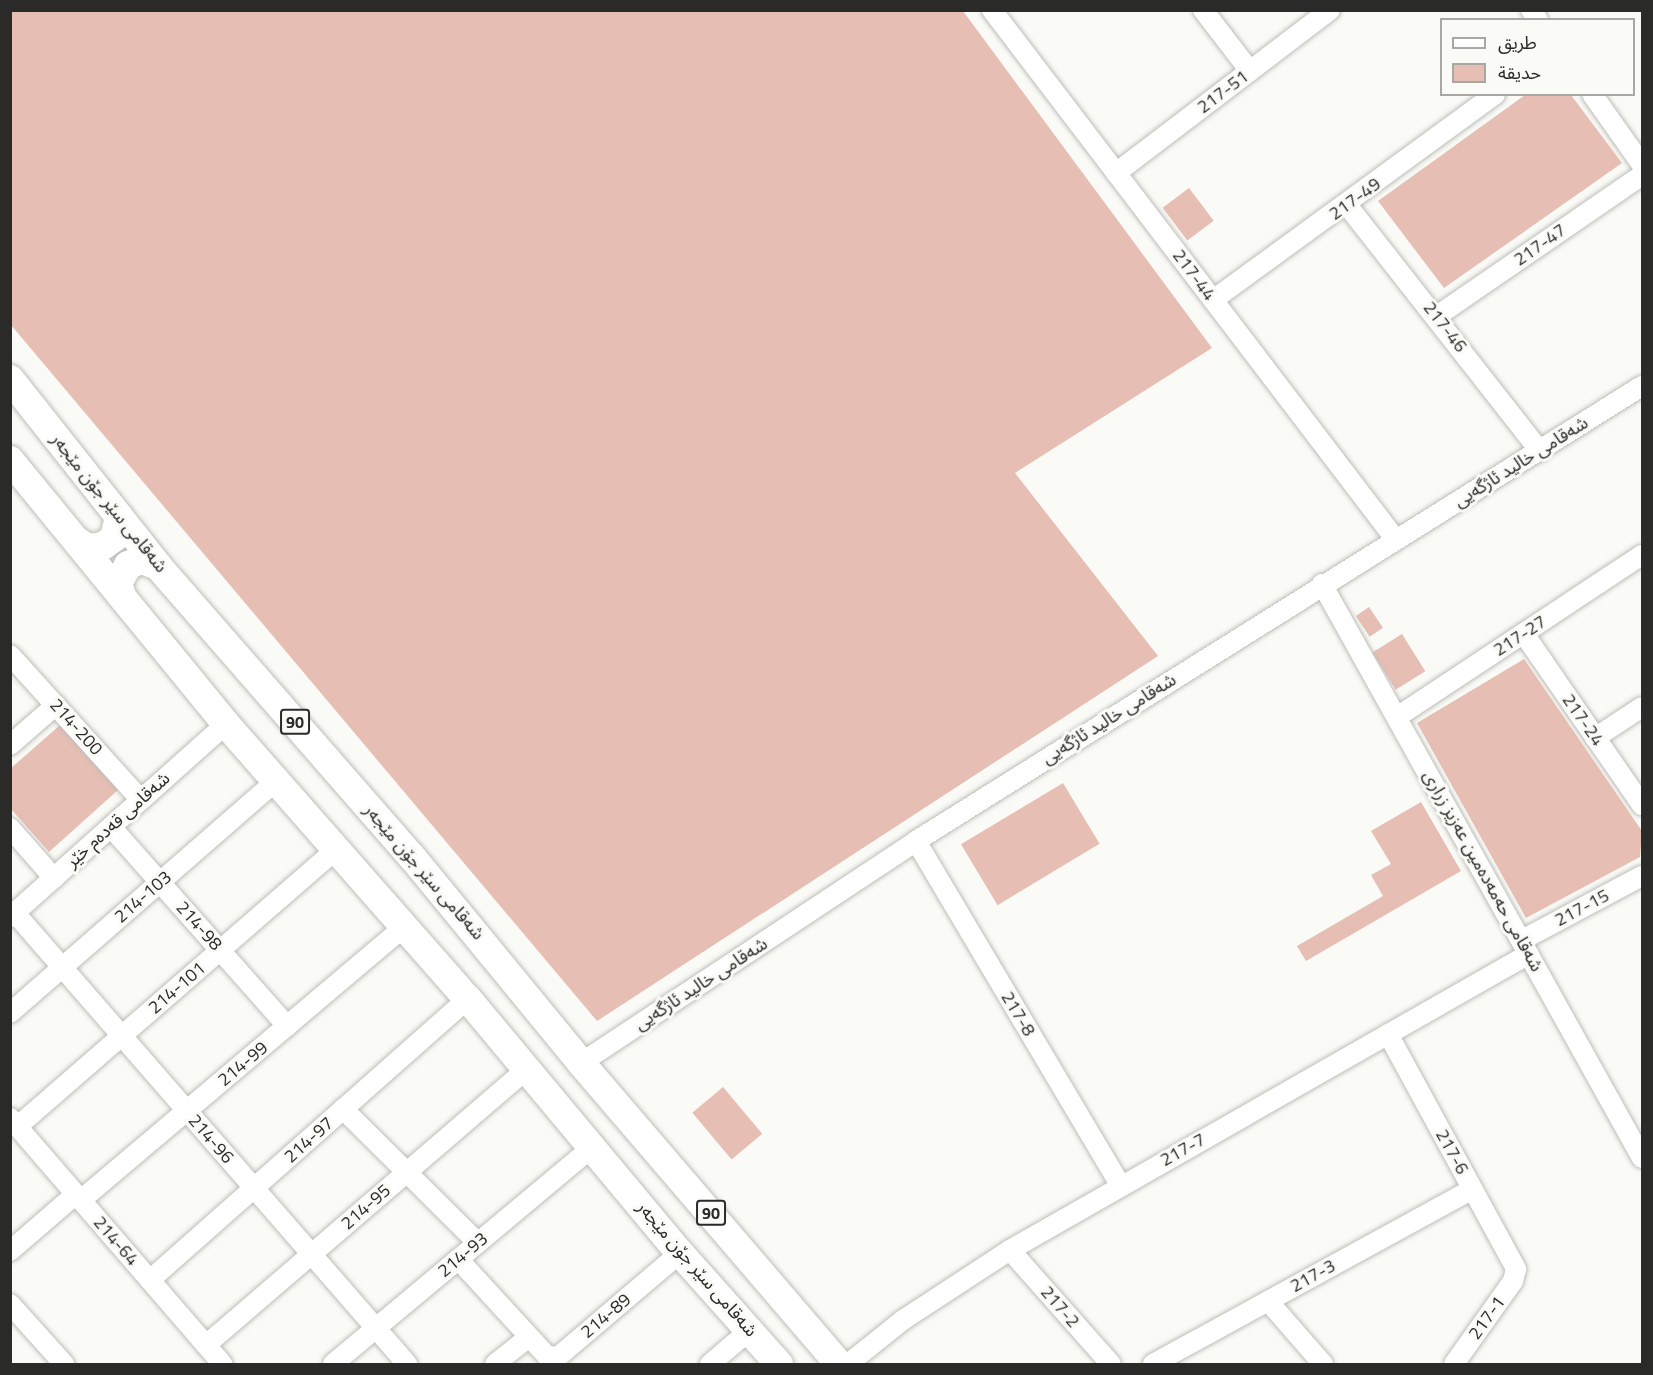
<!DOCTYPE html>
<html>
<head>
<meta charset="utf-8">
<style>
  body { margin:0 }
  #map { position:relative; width:1653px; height:1375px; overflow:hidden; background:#fafaf6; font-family:"Titillium Web","Noto Sans Arabic",sans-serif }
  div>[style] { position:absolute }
  .green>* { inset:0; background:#e7beb3; transform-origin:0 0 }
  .roads { filter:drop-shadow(0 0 2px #bdbdb9) drop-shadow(0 0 2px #bdbdb9) }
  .minor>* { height:20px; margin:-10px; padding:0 10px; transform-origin:10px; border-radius:10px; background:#fff }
  .highway>* { height:28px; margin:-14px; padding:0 14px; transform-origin:14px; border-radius:14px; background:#fff }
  span { translate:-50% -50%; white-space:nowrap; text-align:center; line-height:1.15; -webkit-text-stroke:6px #fafaf6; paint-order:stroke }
  .shield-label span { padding:2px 4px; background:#fafaf6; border:2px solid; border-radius:4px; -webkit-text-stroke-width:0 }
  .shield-label { font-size:16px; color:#2a2a29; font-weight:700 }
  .street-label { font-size:18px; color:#2a2a29 }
  .frame { position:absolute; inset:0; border:12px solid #2a2a29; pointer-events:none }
  .legend { position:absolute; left:1440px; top:18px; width:195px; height:78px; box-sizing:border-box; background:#fafaf6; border:2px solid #a7a7a4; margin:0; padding:8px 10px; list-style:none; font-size:18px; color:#2a2a29 }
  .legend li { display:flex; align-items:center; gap:12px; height:30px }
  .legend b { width:30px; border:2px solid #a7a7a4 }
</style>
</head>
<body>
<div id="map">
  <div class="green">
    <i style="clip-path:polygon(10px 11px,963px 11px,1212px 348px,1015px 473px,1158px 656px,597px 1021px,11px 325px)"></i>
    <i style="clip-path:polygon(1525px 95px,1571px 95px,1622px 163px,1444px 288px,1378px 201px)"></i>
    <i style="left:1189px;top:188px;width:41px;height:33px;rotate:53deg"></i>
    <i style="left:1369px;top:607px;width:25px;height:16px;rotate:56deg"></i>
    <i style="left:1402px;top:634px;width:44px;height:35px;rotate:58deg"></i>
    <i style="clip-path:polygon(1524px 659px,1642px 831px,1640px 857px,1526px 918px,1417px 723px)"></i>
    <i style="clip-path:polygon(60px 725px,118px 790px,49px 852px,11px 809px,10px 769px)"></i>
    <i style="left:1063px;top:783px;width:71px;height:119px;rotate:59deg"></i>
    <i style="clip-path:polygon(1421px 802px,1461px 871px,1306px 961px,1297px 946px,1383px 896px,1371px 875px,1391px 864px,1371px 831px)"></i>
    <i style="left:723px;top:1087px;width:61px;height:40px;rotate:50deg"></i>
  </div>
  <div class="roads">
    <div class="minor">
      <i style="left:992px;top:10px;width:666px;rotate:52.68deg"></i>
      <i style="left:1203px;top:10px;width:77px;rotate:52.4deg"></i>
      <i style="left:1531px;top:10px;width:12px;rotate:55deg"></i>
      <i style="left:1592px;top:94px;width:87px;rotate:54.8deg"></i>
      <i style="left:1116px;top:173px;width:269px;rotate:-37.3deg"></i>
      <i style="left:1347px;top:205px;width:313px;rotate:51.9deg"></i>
      <i style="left:1213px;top:300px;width:349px;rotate:-36.1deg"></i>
      <i style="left:1437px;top:316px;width:249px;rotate:-34.5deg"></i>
      <i style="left:1322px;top:584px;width:657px;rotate:60.86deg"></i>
      <i style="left:1524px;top:634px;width:208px;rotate:55.4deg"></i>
      <i style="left:10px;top:655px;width:195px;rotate:47.9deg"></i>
      <i style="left:1397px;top:717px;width:294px;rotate:-33.5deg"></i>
      <i style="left:1595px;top:738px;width:56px;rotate:-33.4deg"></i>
      <i style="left:10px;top:745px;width:61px;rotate:-41deg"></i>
      <i style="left:111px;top:827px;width:266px;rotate:48.5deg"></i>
      <i style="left:10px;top:828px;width:67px;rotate:48.7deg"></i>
      <i style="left:916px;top:841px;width:401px;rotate:59.3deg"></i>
      <i style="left:15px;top:913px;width:598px;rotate:49deg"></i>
      <i style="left:10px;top:917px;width:290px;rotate:-41.8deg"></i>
      <i style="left:1522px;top:940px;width:136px;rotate:-28.1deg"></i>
      <i style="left:10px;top:1013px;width:353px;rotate:-41.1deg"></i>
      <i style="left:1388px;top:1034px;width:268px;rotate:61.4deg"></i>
      <i style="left:1516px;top:1269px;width:12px;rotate:104deg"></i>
      <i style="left:1513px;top:1281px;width:102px;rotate:125.4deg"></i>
      <i style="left:581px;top:1063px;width:402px;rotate:-33.5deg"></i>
      <i style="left:916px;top:841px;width:857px;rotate:-32.08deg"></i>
      <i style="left:343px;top:1109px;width:190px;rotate:44.8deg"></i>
      <i style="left:10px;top:1118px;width:325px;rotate:49.2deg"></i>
      <i style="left:18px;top:1126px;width:421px;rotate:-41deg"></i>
      <i style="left:81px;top:1200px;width:423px;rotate:-40.2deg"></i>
      <i style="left:1010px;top:1250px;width:152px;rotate:48.5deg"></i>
      <i style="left:10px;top:1251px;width:87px;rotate:-40.8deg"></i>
      <i style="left:458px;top:1259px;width:130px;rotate:47.5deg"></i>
      <i style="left:546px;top:1355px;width:6px;rotate:18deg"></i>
      <i style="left:552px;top:1357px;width:7px;rotate:-8deg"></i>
      <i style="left:559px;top:1356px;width:159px;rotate:-40.4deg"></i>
      <i style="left:150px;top:1280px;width:424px;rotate:-41.5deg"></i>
      <i style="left:1268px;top:1301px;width:84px;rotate:48.9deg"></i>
      <i style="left:10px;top:1304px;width:81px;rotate:48deg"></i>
      <i style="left:206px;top:1345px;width:423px;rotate:-40.7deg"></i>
      <i style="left:333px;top:1364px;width:340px;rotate:-39.9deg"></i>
      <i style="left:495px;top:1364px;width:43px;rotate:-38.5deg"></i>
      <i style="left:710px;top:1364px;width:52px;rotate:-40.4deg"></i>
      <i style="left:848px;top:1364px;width:70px;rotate:-38.7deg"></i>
      <i style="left:903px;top:1320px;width:128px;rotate:-33.2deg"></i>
      <i style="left:1010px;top:1250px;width:597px;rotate:-29.7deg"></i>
      <i style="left:1153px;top:1364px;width:364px;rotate:-28.7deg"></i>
    </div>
    <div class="highway">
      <i style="left:10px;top:379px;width:238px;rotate:51.6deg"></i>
      <i style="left:158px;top:566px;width:386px;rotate:48.9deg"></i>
      <i style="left:412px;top:857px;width:266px;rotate:50.6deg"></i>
      <i style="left:581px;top:1063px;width:396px;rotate:49.4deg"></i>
      <i style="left:10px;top:460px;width:341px;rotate:50.7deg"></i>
      <i style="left:226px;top:724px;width:366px;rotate:48.7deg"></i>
      <i style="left:468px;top:999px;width:331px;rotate:50.2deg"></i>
      <i style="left:680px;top:1253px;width:149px;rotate:48.3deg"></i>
      <i style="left:76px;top:540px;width:14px;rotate:34deg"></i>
      <i style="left:88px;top:548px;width:15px;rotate:-8deg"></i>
      <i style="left:103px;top:546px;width:14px;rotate:-36deg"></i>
      <i style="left:114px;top:538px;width:22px;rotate:-77deg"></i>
      <i style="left:123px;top:598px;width:15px;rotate:-110deg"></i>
      <i style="left:118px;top:584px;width:21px;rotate:-62deg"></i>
      <i style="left:128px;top:565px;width:15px;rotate:-20deg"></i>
      <i style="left:142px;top:560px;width:17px;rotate:21deg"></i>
    </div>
  </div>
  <div class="shield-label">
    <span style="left:295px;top:722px">90</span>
    <span style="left:711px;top:1213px">90</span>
  </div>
  <div class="street-label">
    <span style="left:1223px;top:92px;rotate:-37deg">217-51</span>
    <span style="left:1355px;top:199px;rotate:-36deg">217-49</span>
    <span style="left:1540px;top:245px;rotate:-35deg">217-47</span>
    <span style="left:1194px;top:275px;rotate:53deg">217-44</span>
    <span style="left:1445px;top:327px;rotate:52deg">217-46</span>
    <span style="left:1521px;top:462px;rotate:-32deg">شەقامی خالید ئاژگەیی</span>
    <span style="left:109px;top:503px;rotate:51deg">شەقامی سێر جۆن مێجەر</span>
    <span style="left:1520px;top:636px;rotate:-33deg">217-27</span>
    <span style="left:1109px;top:719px;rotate:-32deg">شەقامی خالید ئاژگەیی</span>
    <span style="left:1583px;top:720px;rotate:55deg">217-24</span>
    <span style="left:76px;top:727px;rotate:48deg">214-200</span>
    <span style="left:118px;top:820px;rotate:-42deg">شەقامی قەدەم خێر</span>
    <span style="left:1483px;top:871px;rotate:61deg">شەقامی حەمەدەمین عەزیز زراری</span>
    <span style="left:424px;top:872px;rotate:49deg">شەقامی سێر جۆن مێجەر</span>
    <span style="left:143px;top:897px;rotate:-41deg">214-103</span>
    <span style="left:1582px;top:908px;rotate:-28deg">217-15</span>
    <span style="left:199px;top:926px;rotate:48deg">214-98</span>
    <span style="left:701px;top:984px;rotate:-33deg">شەقامی خالید ئاژگەیی</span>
    <span style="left:177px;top:988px;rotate:-41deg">214-101</span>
    <span style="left:1018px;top:1014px;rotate:59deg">217-8</span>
    <span style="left:243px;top:1064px;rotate:-40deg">214-99</span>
    <span style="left:211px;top:1139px;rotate:49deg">214-96</span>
    <span style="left:309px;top:1140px;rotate:-42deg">214-97</span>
    <span style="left:1183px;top:1150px;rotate:-29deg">217-7</span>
    <span style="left:1452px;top:1152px;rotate:61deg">217-6</span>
    <span style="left:366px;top:1207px;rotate:-41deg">214-95</span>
    <span style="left:116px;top:1241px;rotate:49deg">214-64</span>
    <span style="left:463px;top:1255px;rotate:-40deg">214-93</span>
    <span style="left:697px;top:1269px;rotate:49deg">شەقامی سێر جۆن مێجەر</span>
    <span style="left:1313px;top:1276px;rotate:-29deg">217-3</span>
    <span style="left:1060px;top:1307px;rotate:49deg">217-2</span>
    <span style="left:606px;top:1316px;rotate:-40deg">214-89</span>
    <span style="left:1487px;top:1318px;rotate:-54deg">217-1</span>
  </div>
  <div class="frame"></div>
  <ul class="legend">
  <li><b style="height:8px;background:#fff"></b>طريق</li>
  <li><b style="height:16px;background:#e7beb3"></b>حديقة</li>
  </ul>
</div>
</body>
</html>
